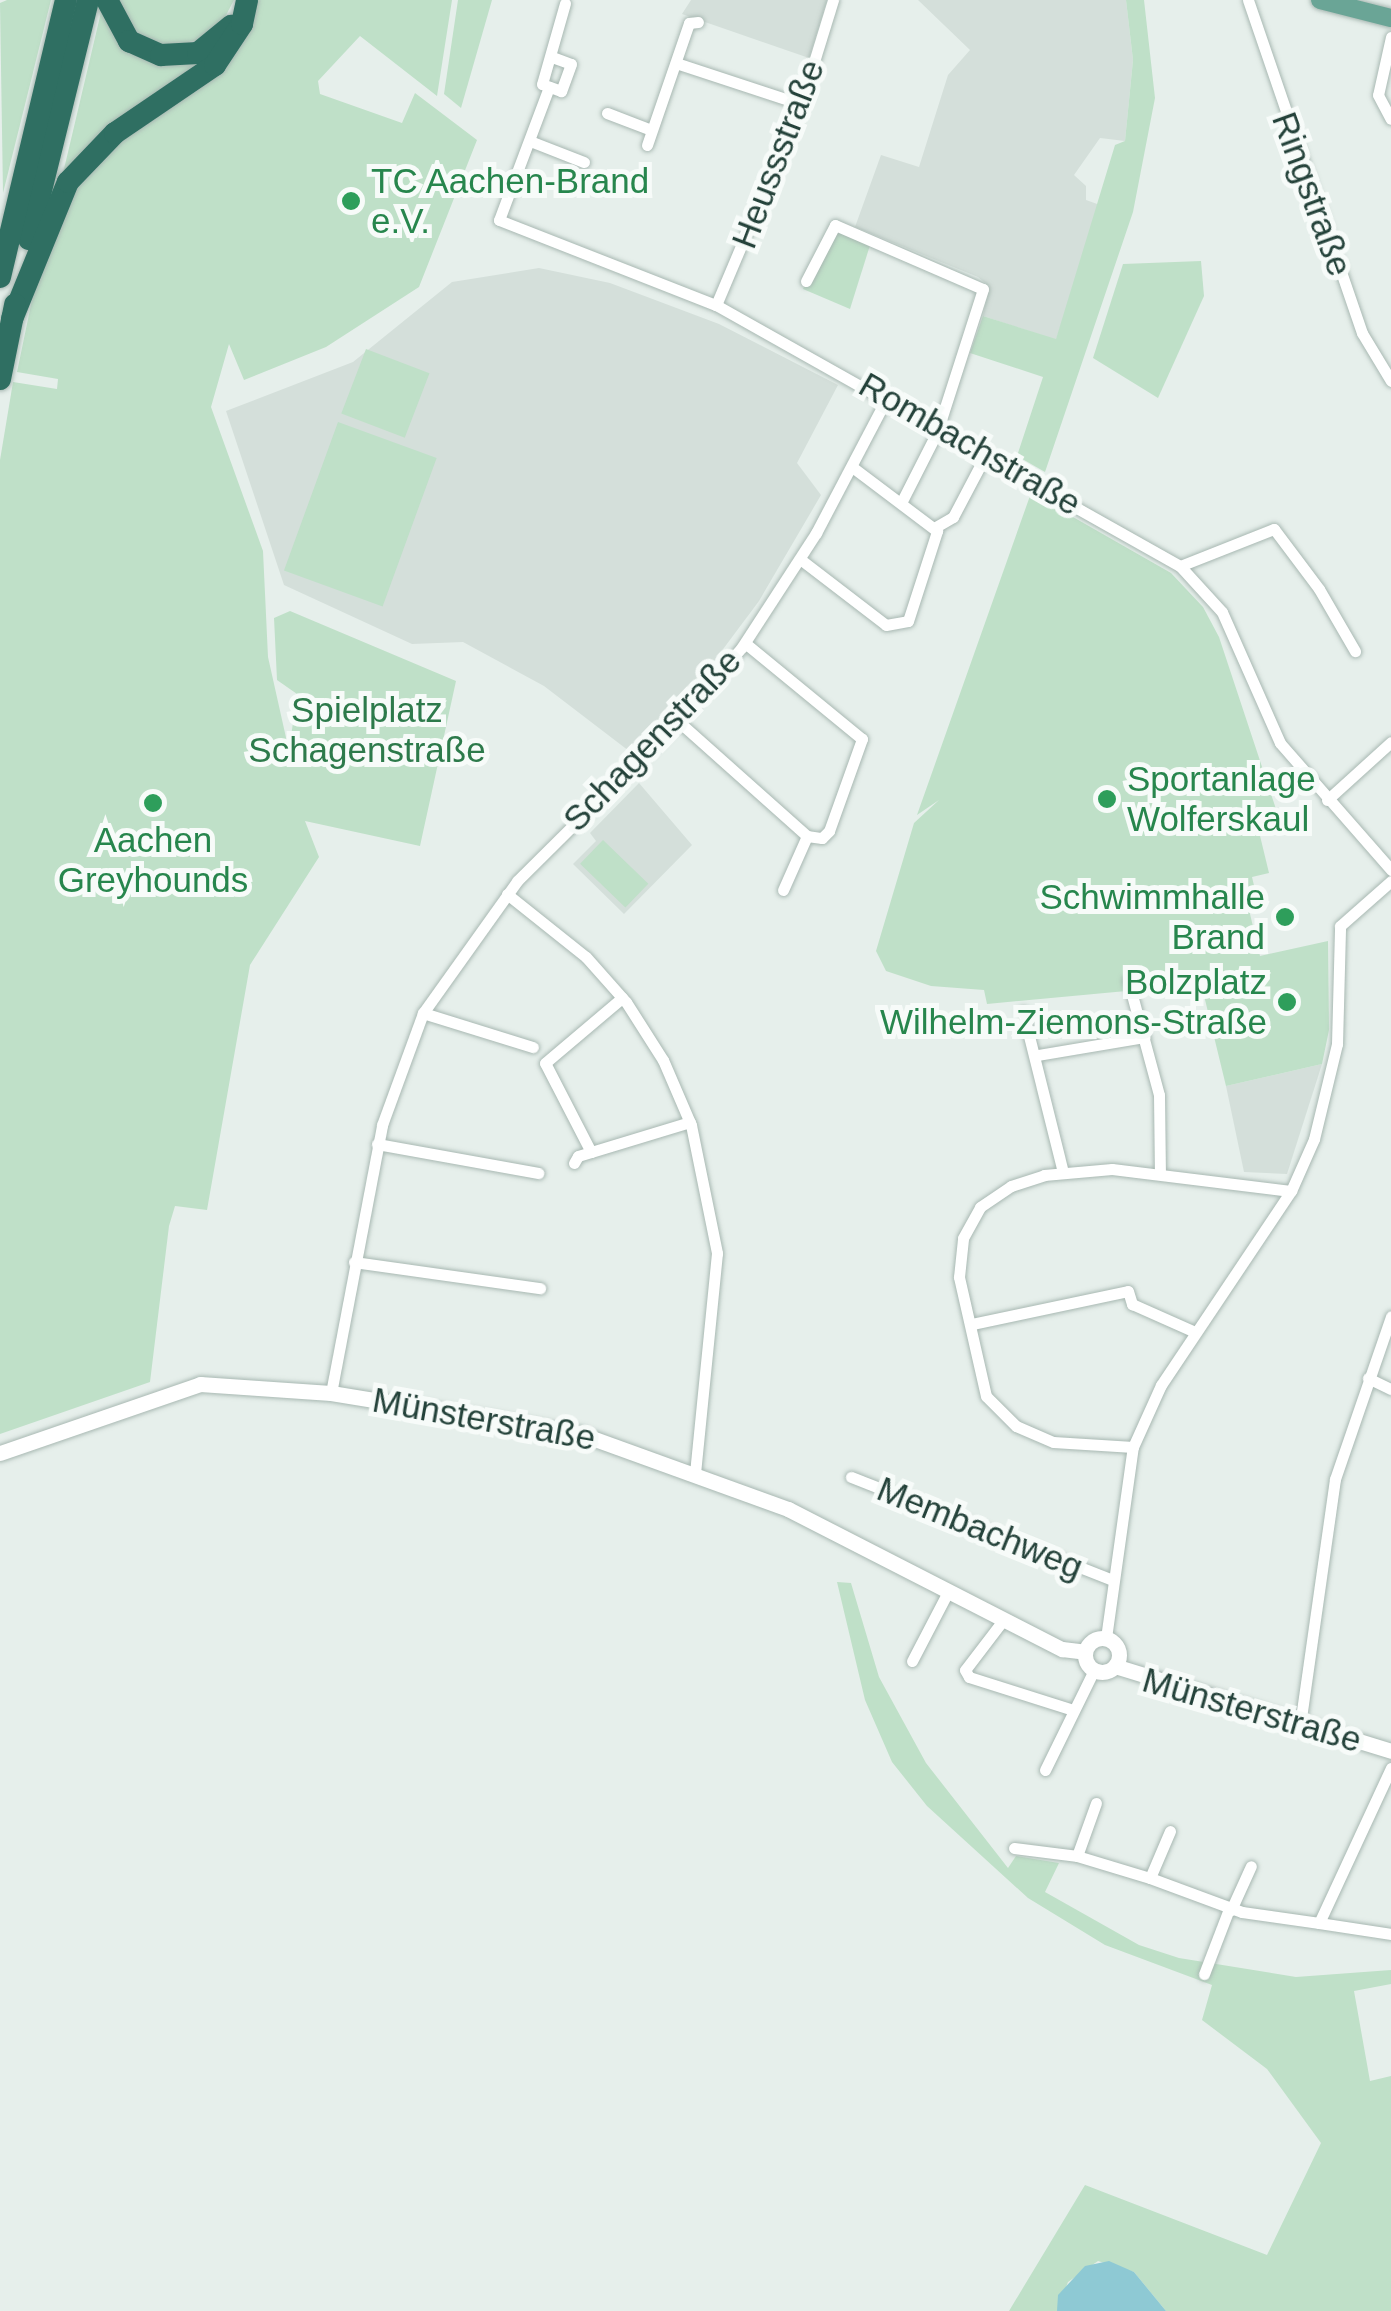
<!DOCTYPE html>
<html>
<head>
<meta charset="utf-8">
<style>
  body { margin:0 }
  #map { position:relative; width:1391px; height:2311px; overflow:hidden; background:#e6efeb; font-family:Arial,sans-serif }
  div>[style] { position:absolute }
  .built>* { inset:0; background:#d4dfda }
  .green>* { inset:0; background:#bfe0c8; transform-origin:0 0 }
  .water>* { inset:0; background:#8ec9d4 }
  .roads { filter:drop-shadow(0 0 2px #a8b8b2) drop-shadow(0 0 2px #a8b8b2) }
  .minor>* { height:11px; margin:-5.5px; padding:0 5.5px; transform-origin:5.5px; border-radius:5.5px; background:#fff }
  .tertiary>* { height:15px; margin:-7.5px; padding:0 7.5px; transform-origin:7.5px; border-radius:7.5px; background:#fff }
  .tertiary>.ring { margin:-7.5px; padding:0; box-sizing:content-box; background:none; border:15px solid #fff; border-radius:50% }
  .primary>* { height:18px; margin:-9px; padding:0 9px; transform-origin:9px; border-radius:9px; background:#6aa596 }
  .motorway>* { height:22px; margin:-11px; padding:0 11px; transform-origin:11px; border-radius:11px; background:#2f6f62 }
  .dots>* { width:28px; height:28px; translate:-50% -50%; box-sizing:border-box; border:5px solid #f7fbf9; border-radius:50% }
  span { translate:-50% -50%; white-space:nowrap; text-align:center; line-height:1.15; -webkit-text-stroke:10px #f7fbf9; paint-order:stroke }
  .street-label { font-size:35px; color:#24423a }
  .leisure-label { font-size:35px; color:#27864d }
  .left { translate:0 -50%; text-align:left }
  .right { translate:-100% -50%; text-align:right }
  .park-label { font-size:35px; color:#2d7a4b }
</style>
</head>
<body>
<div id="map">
  <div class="built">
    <i style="clip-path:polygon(691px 0,827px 0,809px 58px,682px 14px)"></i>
    <i style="clip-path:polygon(918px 0,1126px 0,1133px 60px,1125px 141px,1100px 138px,1074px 175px,1086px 186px,1086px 200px,1100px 205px,1056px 340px,983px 316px,989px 286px,978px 277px,855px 227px,881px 155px,919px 167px,948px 75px,970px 50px)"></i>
    <i style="clip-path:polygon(539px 268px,610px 283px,719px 324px,838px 385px,797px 463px,821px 495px,759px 601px,706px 672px,629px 751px,544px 686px,463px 642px,412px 644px,284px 585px,226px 411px,353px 362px,452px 282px)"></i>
    <i style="clip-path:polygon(639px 783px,692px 845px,624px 914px,573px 864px,596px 841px,590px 833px)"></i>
    <i style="clip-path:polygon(1322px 1064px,1287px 1174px,1244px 1172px,1226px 1086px)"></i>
  </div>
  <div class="green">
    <i style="clip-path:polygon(7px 0,51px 0,3px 193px,0 3px)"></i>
    <i style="clip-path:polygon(115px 0,234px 0,223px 21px,197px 40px,168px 47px,129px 30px)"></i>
    <i style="clip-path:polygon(255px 0,452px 0,437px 96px,360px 36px,318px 81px,320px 94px,402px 123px,415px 93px,477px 140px,419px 287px,326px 347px,244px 380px,229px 344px,211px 407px,263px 551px,268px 657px,289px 751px,297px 694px,277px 680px,274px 618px,290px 611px,456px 681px,420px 846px,305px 821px,319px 857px,250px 965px,207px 1210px,175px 1206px,169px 1226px,150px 1382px,0 1434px,0 460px,13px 382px,57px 389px,58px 379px,17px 372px,43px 247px,68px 190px,101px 151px,207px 84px)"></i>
    <i style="clip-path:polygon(458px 0,492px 0,461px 108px,444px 94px)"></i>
    <i style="clip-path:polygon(1126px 0,1144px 0,1155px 98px,1133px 212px,1045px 472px,1017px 456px,1043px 377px,970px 353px,983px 316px,1056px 339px,1115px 145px,1125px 141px,1133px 60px)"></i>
    <i style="clip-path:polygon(102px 8px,134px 52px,223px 49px,60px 186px)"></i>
    <i style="clip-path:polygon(841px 231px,871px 242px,850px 309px,803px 289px,826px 239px)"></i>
    <i style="clip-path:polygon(1201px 261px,1204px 296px,1158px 398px,1093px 358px,1123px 264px)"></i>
    <i style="left:366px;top:349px;width:68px;height:69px;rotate:21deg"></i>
    <i style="left:338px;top:422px;width:105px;height:158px;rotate:20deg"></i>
    <i style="clip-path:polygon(1031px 493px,1171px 573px,1203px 607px,1219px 637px,1276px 809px,1255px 815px,1269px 873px,1252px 877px,1256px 894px,1246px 897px,1260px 956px,1328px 941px,1329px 1030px,1322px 1064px,1226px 1086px,1199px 975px,1137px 990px,987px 1004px,984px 990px,931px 986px,886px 971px,876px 951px,914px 823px,939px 800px,917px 815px)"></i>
    <i style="left:603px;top:840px;width:63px;height:33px;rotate:44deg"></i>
    <i style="clip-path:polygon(837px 1582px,851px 1583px,879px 1677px,926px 1763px,1008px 1868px,1016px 1856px,1059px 1863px,1045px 1892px,1139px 1945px,1179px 1958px,1296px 1977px,1391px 1970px,1391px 1984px,1354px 1991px,1370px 2081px,1391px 2076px,1391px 2311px,1166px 2311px,1134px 2272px,1098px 2261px,1068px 2282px,1057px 2311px,1009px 2311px,1085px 2185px,1267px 2255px,1321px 2143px,1267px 2069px,1202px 2020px,1212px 1985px,1105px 1945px,1028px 1898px,927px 1806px,892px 1762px,865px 1700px)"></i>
  </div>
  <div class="water">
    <i style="clip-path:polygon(1109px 2261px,1134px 2272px,1166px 2311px,1057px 2311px,1058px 2295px,1085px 2266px)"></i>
  </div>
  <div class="roads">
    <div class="minor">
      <i style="left:1248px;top:0;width:352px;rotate:71.1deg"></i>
      <i style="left:1362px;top:333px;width:56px;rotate:58.9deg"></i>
      <i style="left:1391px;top:37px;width:59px;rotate:102.6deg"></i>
      <i style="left:1378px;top:95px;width:27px;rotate:62deg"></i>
      <i style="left:552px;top:57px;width:20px;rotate:20deg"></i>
      <i style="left:571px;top:64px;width:29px;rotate:110deg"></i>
      <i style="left:561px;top:91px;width:20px;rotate:-160deg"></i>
      <i style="left:542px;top:84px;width:84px;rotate:-74.1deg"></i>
      <i style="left:676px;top:63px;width:132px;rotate:18.2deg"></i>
      <i style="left:549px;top:87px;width:142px;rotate:110.6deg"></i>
      <i style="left:499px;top:220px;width:233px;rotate:21.4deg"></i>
      <i style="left:716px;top:305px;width:532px;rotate:29.36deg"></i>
      <i style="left:1180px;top:566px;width:62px;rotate:47.6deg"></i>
      <i style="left:1222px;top:612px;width:143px;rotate:66.1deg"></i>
      <i style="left:1280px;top:743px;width:169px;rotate:48.8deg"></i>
      <i style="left:607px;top:113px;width:45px;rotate:20.9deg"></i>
      <i style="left:530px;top:141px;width:58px;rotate:21.3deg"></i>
      <i style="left:647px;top:145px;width:129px;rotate:-71deg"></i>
      <i style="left:689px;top:23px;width:9px;rotate:-6deg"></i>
      <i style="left:806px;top:281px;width:63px;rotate:-62.6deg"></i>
      <i style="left:835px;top:225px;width:161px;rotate:23.4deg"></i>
      <i style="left:983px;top:289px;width:144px;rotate:107.8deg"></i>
      <i style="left:716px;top:305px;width:218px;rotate:-67.1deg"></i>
      <i style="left:801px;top:104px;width:109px;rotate:-72.9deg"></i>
      <i style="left:901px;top:503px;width:73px;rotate:-63.1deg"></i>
      <i style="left:934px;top:528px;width:22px;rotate:-30deg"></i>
      <i style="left:953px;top:517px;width:60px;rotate:-62.2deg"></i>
      <i style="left:800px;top:559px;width:108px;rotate:37.5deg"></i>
      <i style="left:886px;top:625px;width:22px;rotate:-10deg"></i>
      <i style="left:908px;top:621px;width:95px;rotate:-72.1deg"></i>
      <i style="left:937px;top:531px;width:106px;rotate:-143deg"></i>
      <i style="left:1180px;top:566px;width:101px;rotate:-21.5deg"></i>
      <i style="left:1274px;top:529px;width:75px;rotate:53.1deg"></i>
      <i style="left:1319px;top:589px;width:72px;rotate:59.9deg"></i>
      <i style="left:678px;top:721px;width:173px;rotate:41.7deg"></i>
      <i style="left:807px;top:836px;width:15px;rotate:8deg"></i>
      <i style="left:822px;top:838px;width:10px;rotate:-45deg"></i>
      <i style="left:829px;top:831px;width:98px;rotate:-70.3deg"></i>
      <i style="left:862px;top:739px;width:151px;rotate:-140.6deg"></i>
      <i style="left:1327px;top:800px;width:86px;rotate:-42.2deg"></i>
      <i style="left:783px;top:890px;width:59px;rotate:-66deg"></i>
      <i style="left:507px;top:894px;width:101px;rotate:38.6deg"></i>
      <i style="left:586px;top:957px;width:60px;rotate:48.4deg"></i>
      <i style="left:626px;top:1002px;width:69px;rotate:57.5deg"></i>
      <i style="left:663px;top:1060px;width:71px;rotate:66.7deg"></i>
      <i style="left:691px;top:1125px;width:131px;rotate:78.5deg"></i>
      <i style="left:717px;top:1253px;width:220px;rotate:95.7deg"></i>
      <i style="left:1128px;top:980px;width:119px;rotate:74.9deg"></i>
      <i style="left:1159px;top:1095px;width:77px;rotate:89.3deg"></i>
      <i style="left:1023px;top:1012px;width:165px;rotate:76deg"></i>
      <i style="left:423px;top:1013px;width:115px;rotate:17.2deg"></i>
      <i style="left:1038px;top:1055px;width:108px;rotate:-9.6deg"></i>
      <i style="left:377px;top:1144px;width:164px;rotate:10.2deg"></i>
      <i style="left:591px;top:1152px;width:100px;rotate:-117.3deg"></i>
      <i style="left:545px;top:1063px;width:101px;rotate:-40.2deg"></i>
      <i style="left:574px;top:1163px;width:8px;rotate:-60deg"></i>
      <i style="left:578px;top:1156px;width:117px;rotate:-16.9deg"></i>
      <i style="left:354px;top:1262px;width:188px;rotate:8deg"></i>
      <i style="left:972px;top:1324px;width:159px;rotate:-11.9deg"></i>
      <i style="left:1128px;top:1291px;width:14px;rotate:73deg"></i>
      <i style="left:1132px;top:1304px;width:69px;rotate:24deg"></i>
      <i style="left:1368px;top:1378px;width:25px;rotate:26deg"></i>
      <i style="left:331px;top:1393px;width:273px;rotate:-79.2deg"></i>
      <i style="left:382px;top:1125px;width:119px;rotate:-69.9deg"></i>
      <i style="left:423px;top:1013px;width:162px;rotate:-54.5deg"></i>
      <i style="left:517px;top:881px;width:227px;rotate:-44.8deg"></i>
      <i style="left:678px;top:721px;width:98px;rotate:-49.1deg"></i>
      <i style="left:742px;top:647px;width:136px;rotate:-57deg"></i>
      <i style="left:816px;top:533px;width:153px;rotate:-62.3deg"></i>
      <i style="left:1133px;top:1447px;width:80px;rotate:-176.4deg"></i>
      <i style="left:1053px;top:1442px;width:40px;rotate:-156.6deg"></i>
      <i style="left:1016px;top:1426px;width:42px;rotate:-135deg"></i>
      <i style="left:986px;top:1396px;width:122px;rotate:-102.8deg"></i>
      <i style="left:959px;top:1277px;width:39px;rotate:-84deg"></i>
      <i style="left:963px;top:1238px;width:35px;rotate:-61deg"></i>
      <i style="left:980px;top:1207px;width:37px;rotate:-34deg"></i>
      <i style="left:1011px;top:1186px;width:35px;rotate:-18deg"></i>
      <i style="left:1044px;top:1175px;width:68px;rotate:-5deg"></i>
      <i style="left:1112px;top:1169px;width:180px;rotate:7deg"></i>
      <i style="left:851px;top:1477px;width:278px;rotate:21.5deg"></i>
      <i style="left:1004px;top:1619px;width:64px;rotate:127.4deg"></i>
      <i style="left:965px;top:1670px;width:8px;rotate:60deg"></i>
      <i style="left:969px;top:1677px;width:106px;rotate:17.6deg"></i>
      <i style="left:1106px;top:1638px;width:193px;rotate:-82deg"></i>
      <i style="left:1133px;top:1447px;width:68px;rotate:-65.7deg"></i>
      <i style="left:1161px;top:1385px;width:234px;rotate:-56.2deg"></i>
      <i style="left:1291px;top:1191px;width:57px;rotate:-66.1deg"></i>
      <i style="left:1314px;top:1139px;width:98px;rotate:-76.4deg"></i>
      <i style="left:1337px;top:1044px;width:118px;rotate:-88.5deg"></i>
      <i style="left:1340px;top:926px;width:68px;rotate:-41.4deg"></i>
      <i style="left:912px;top:1661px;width:80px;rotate:-62.5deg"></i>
      <i style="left:1300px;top:1725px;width:248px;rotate:-81.9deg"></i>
      <i style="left:1335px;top:1479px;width:172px;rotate:-71deg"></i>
      <i style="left:1045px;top:1770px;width:111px;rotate:-63.9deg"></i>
      <i style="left:1096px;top:1803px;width:56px;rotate:109.7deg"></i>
      <i style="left:1077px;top:1856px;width:76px;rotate:16.8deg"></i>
      <i style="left:1170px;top:1831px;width:51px;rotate:113.1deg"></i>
      <i style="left:1150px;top:1878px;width:98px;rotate:20.3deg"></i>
      <i style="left:1242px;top:1912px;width:78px;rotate:8.1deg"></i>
      <i style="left:1319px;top:1923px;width:171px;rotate:-65.1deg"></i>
      <i style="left:1014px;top:1848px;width:64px;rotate:7.2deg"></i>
      <i style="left:1231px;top:1910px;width:48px;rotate:-65.6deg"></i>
      <i style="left:1319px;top:1923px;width:73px;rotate:8.7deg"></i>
      <i style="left:1204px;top:1974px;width:70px;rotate:-69deg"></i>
    </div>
    <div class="tertiary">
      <i style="left:0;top:1453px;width:212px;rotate:-19deg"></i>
      <i style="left:200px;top:1384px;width:131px;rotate:3.9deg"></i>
      <i style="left:331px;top:1393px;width:253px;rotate:9.3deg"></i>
      <i style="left:581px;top:1434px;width:220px;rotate:19.9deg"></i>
      <i style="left:788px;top:1509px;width:308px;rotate:27.1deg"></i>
      <i style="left:1062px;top:1649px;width:23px;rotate:7deg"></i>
      <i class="ring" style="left:1085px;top:1638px;width:19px;height:19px"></i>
      <i style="left:1115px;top:1666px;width:289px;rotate:17.1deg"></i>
    </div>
    <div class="primary">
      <i style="left:1320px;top:0;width:73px;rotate:14.2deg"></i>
    </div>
    <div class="motorway">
      <i style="left:107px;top:0;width:47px;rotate:61.8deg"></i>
      <i style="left:129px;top:41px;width:35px;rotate:24deg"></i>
      <i style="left:161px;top:55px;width:37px;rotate:-3deg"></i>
      <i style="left:198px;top:53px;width:43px;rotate:-39.3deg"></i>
      <i style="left:29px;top:239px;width:246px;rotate:-76.1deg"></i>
      <i style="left:0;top:277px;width:285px;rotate:-76.6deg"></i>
      <i style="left:12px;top:319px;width:148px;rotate:-67.8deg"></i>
      <i style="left:68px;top:182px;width:68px;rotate:-46.2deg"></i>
      <i style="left:115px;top:133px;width:121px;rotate:-34.2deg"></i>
      <i style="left:215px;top:65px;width:49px;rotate:-56.6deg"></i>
      <i style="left:242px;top:24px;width:25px;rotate:-78deg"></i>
      <i style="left:0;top:379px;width:76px;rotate:-78.5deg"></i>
    </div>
  </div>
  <div class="dots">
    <i style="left:351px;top:201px;background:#2e9e5b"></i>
    <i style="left:1107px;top:799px;background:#2e9e5b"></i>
    <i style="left:153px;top:803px;background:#2e9e5b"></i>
    <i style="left:1285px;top:917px;background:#2e9e5b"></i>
    <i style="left:1287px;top:1002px;background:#2e9e5b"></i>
  </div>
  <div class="street-label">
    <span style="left:778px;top:154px;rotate:-69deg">Heussstraße</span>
    <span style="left:1312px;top:194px;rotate:70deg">Ringstraße</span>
    <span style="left:970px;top:444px;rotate:30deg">Rombachstraße</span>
    <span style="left:652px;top:740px;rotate:-46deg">Schagenstraße</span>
    <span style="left:484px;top:1419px;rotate:10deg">Münsterstraße</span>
    <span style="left:980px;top:1528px;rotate:22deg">Membachweg</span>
    <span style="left:1252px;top:1710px;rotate:16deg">Münsterstraße</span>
  </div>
  <div class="leisure-label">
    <span class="left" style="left:371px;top:201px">TC Aachen-Brand<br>e.V.</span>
    <span class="left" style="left:1127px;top:799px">Sportanlage<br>Wolferskaul</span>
    <span style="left:153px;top:860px">Aachen<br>Greyhounds</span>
    <span class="right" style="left:1265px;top:917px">Schwimmhalle<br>Brand</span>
    <span class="right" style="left:1267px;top:1002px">Bolzplatz<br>Wilhelm-Ziemons-Straße</span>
  </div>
  <div class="park-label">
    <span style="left:367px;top:730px">Spielplatz<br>Schagenstraße</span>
  </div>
</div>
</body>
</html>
